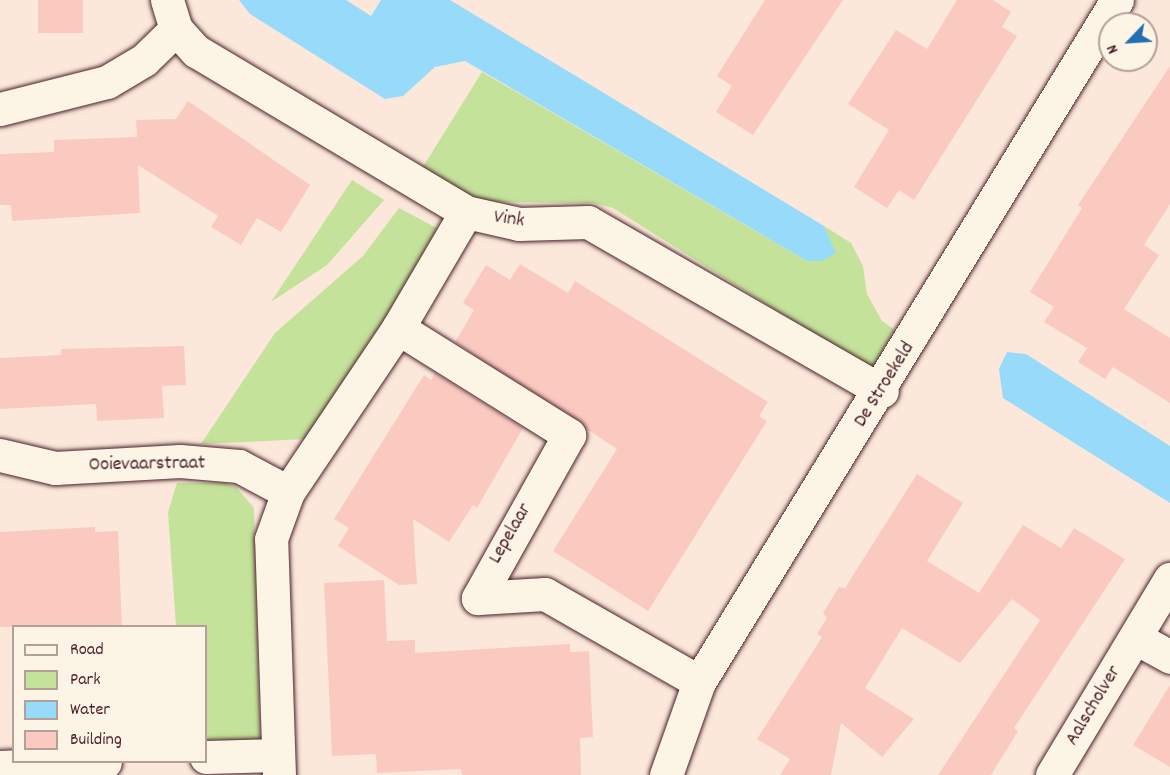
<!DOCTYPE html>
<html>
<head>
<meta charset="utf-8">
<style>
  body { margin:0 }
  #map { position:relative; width:1170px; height:775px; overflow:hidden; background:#fbe8da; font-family:Dekko,sans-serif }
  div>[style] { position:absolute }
  .green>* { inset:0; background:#c4e29a }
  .water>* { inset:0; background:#98dafa }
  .building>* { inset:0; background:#facac1; transform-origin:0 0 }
  .roads { filter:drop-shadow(0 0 2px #4a1f2b) drop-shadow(0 0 2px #4a1f2b) }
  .minor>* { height:33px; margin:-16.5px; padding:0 16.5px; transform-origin:16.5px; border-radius:16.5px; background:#fcf5e5 }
  .tertiary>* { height:33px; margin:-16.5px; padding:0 16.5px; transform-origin:16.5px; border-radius:16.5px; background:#fcf5e5 }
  span { translate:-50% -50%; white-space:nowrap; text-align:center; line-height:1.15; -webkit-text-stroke:4.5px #fcf5e5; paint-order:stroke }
  .street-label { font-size:20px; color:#4a1f2b }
  .legend { position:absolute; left:12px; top:625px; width:195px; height:138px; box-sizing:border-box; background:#fcf5e5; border:2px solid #b59f9b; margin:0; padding:8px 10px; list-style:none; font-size:18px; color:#4a1f2b }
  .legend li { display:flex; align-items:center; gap:12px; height:30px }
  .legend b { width:30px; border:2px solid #b59f9b }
  .north { position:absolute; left:1098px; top:12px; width:60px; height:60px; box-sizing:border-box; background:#fcf5e5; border:2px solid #b59f9b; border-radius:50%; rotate:245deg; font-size:16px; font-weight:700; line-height:24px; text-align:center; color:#4a1f2b }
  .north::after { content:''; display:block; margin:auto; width:21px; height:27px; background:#1f6fb2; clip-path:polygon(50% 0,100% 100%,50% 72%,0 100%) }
</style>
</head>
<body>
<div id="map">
  <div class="green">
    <i style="clip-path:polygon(482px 72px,807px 261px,835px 253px,824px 226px,851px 243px,863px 266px,867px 294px,882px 321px,895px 330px,871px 370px,613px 208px,593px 203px,475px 202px,421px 170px)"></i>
    <i style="clip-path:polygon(352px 180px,384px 200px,327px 265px,271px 302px)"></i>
    <i style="clip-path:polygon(399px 208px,442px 231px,307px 439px,201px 444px,275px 333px,363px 256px)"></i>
    <i style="clip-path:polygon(177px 483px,224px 483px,236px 487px,254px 508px,260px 740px,206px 743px,206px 626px,176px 626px,168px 512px)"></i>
  </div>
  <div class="water">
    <i style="clip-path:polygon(239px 0,346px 0,371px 16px,381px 0,450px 0,824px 226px,836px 253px,822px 261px,807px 261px,465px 61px,435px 67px,403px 96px,385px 99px,250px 14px)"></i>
    <i style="clip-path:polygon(1007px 352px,1026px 354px,1170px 446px,1170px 503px,1003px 398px,999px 369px)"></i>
  </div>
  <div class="building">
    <i style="left:38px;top:0;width:45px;height:33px"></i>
    <i style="clip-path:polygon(765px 0,843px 0,753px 135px,716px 112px,732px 86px,717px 76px)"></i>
    <i style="clip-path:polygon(957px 0,993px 0,1011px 12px,1002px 27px,1017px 36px,914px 200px,899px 190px,887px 208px,854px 187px,889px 130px,848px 104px,896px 30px,927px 49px)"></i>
    <i style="clip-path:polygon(1170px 66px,1170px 204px,1144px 245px,1159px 255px,1124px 309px,1170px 338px,1170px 403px,1113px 367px,1105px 379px,1078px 362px,1087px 348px,1044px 322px,1054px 307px,1030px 292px,1082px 208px,1078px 205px)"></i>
    <i style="clip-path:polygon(188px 101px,310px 185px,281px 232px,257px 218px,241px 245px,211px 227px,218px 216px,138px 165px,140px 213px,12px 221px,11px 205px,0 205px,0 154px,54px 152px,54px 140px,137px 137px,136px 120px,176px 119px)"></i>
    <i style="clip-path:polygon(520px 264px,568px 293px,575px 281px,768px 402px,759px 416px,767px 421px,648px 611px,553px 551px,617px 449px,455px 342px,474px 310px,463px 303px,486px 265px,510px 280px)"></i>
    <i style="clip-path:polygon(184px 346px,186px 385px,162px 386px,164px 418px,97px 421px,96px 404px,0 409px,0 358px,61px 355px,61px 349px)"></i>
    <i style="clip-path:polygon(435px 373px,523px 428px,477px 508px,473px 505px,449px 542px,413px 519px,417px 584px,399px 585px,338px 546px,349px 528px,334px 519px,424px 375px,431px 380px)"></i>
    <i style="clip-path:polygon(917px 474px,963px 503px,927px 561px,979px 593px,1023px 525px,1061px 548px,1074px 528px,1125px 559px,1014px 728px,1018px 731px,991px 775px,938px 775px,1040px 620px,1012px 599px,960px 663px,902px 628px,865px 688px,914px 719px,882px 757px,841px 723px,831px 775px,780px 775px,790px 759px,757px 739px,822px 637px,817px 634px,827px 618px,823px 613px,839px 587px,845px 588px)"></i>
    <i style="clip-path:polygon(95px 527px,95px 532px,118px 531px,122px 627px,0 627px,0 532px)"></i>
    <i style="clip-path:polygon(384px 580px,387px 641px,415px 640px,415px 653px,570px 644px,570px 652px,589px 651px,593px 737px,580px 738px,581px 775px,462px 775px,461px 769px,377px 773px,376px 754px,332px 756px,324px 583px)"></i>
    <i style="clip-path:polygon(1170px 685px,1170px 767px,1133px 745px)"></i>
  </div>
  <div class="roads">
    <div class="minor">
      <i style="left:167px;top:0;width:30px;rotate:73deg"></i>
      <i style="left:176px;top:29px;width:30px;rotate:48deg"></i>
      <i style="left:196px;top:51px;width:314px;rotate:30.8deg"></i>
      <i style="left:466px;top:212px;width:54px;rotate:12.8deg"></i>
      <i style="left:519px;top:224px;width:69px;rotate:-1.7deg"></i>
      <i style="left:588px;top:222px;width:339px;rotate:29.9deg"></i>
      <i style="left:0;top:109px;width:110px;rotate:-14.2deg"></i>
      <i style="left:107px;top:82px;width:43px;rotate:-30.7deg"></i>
      <i style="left:144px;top:60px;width:45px;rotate:-44.1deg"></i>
      <i style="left:398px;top:328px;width:202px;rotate:32deg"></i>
      <i style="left:569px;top:435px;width:187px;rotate:119.2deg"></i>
      <i style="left:478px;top:598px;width:67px;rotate:-3.4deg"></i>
      <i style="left:545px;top:594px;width:177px;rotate:29.7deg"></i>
      <i style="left:0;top:455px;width:57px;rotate:13.3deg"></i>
      <i style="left:55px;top:468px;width:125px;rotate:-3.2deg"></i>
      <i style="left:180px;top:461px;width:59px;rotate:4.8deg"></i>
      <i style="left:239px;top:466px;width:55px;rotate:28deg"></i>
      <i style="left:1136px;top:638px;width:39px;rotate:29deg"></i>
      <i style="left:206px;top:757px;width:72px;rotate:-1.6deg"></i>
      <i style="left:0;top:767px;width:105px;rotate:-2.7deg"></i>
      <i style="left:279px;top:775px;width:236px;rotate:-91.9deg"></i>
      <i style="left:271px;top:539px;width:50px;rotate:-70.1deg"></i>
      <i style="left:288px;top:492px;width:197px;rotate:-56.1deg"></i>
      <i style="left:398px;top:328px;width:134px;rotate:-59.6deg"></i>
      <i style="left:1052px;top:775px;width:229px;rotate:-59deg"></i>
    </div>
    <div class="tertiary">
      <i style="left:666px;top:775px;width:99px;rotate:-70.5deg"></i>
      <i style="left:699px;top:682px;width:800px;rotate:-58.5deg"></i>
    </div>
  </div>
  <div class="street-label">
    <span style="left:509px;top:220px;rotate:8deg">Vink</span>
    <span style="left:885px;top:385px;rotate:-58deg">De Stroekeld</span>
    <span style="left:147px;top:465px;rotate:-1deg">Ooievaarstraat</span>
    <span style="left:511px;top:534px;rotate:-60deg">Lepelaar</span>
    <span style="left:1094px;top:706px;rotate:-59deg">Aalscholver</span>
  </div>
  <ul class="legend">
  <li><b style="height:8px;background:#fcf5e5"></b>Road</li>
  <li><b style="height:16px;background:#c4e29a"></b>Park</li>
  <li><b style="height:16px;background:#98dafa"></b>Water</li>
  <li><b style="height:16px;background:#facac1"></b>Building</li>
  </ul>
  <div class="north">N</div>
</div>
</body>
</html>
